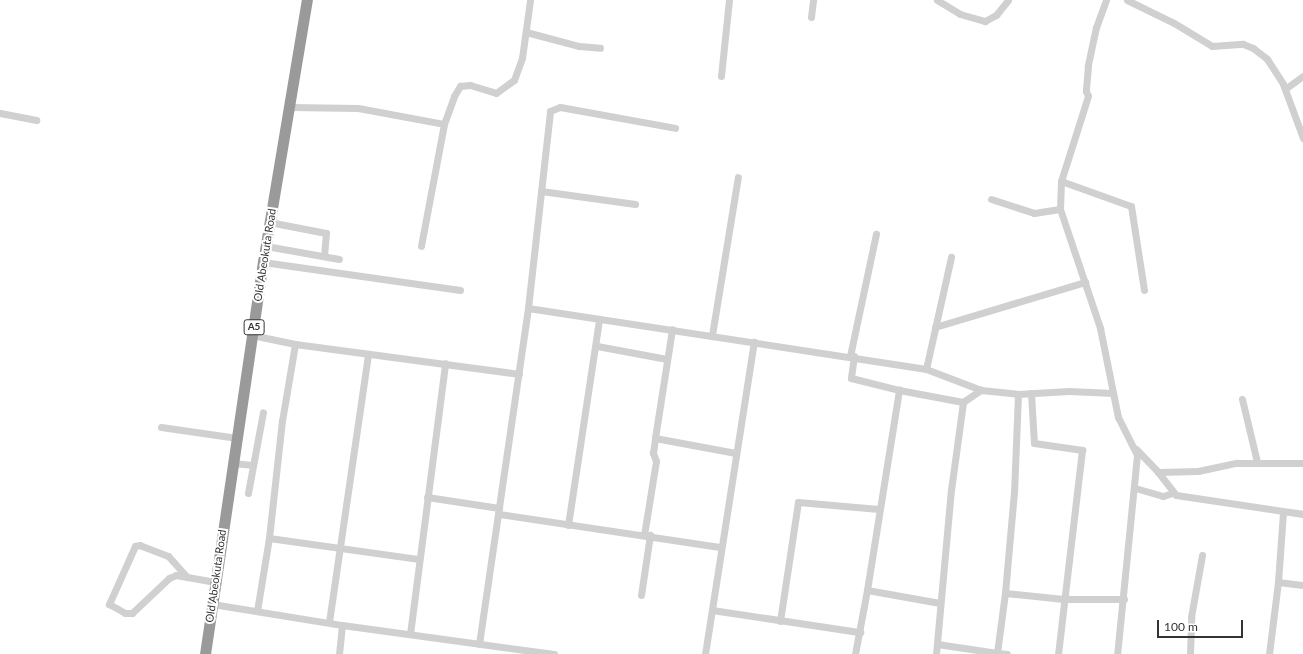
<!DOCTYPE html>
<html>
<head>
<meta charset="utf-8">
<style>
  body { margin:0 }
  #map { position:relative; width:1303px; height:654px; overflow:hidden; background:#fff; font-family:Lato,sans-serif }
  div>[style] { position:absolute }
  .minor>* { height:7px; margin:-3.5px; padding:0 3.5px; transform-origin:3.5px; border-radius:3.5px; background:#d0d0d0 }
  .highway>* { height:11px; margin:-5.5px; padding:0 5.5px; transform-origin:5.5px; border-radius:5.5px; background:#9a9a9a }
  span { translate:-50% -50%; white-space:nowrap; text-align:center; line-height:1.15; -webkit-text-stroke:4px #fff; paint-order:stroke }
  .shield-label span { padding:1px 3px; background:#fff; border:1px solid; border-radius:3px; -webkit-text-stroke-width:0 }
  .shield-label { font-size:10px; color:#333; font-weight:700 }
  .street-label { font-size:11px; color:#333 }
  .scale { position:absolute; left:1157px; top:620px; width:86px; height:18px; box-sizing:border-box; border:2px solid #333; border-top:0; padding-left:5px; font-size:12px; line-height:14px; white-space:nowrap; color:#333; -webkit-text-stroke:3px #fff; paint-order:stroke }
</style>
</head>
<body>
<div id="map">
  <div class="minor">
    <i style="left:937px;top:0;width:27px;rotate:31deg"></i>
    <i style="left:960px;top:14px;width:26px;rotate:16deg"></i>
    <i style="left:985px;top:21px;width:13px;rotate:-29deg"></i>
    <i style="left:996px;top:15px;width:19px;rotate:-51deg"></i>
    <i style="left:1106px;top:0;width:29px;rotate:110deg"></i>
    <i style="left:1096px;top:27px;width:40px;rotate:102deg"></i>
    <i style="left:1088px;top:66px;width:25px;rotate:95deg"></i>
    <i style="left:1086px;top:91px;width:5px;rotate:68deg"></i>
    <i style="left:1088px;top:96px;width:89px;rotate:107.6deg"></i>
    <i style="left:1061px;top:181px;width:28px;rotate:92deg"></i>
    <i style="left:1060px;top:209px;width:126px;rotate:71.4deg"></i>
    <i style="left:1100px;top:328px;width:91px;rotate:78.6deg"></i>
    <i style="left:1118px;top:417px;width:42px;rotate:63.4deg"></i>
    <i style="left:1137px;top:455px;width:200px;rotate:95.7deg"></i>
    <i style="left:1127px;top:0;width:52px;rotate:26.1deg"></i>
    <i style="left:1174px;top:23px;width:44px;rotate:31.2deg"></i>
    <i style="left:1212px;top:46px;width:31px;rotate:-4deg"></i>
    <i style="left:1243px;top:44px;width:11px;rotate:22deg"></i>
    <i style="left:1253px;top:48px;width:18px;rotate:38deg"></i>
    <i style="left:1267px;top:59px;width:30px;rotate:57deg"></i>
    <i style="left:1283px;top:84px;width:58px;rotate:69.7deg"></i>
    <i style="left:811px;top:17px;width:17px;rotate:-83deg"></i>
    <i style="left:526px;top:32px;width:55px;rotate:14.8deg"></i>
    <i style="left:579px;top:46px;width:21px;rotate:5deg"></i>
    <i style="left:721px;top:76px;width:76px;rotate:-84deg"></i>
    <i style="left:1285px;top:89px;width:22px;rotate:-36deg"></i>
    <i style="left:290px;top:107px;width:68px;rotate:0.8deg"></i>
    <i style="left:358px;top:108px;width:87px;rotate:10.5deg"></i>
    <i style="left:444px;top:124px;width:124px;rotate:100.7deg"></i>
    <i style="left:0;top:113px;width:37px;rotate:11deg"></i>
    <i style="left:444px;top:124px;width:30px;rotate:-70deg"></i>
    <i style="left:454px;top:96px;width:12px;rotate:-59deg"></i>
    <i style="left:460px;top:86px;width:10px;rotate:-6deg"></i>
    <i style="left:470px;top:85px;width:27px;rotate:17deg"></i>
    <i style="left:496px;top:93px;width:22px;rotate:-36deg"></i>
    <i style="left:514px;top:80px;width:23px;rotate:-70deg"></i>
    <i style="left:522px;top:58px;width:59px;rotate:-82.1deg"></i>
    <i style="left:1061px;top:181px;width:74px;rotate:19.7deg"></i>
    <i style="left:1131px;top:206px;width:85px;rotate:81.2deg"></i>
    <i style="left:541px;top:191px;width:95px;rotate:7.9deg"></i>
    <i style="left:991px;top:199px;width:45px;rotate:18deg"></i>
    <i style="left:1034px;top:213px;width:26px;rotate:-9deg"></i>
    <i style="left:269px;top:222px;width:58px;rotate:10.9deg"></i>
    <i style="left:326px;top:233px;width:23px;rotate:95deg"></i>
    <i style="left:266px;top:246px;width:74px;rotate:10.1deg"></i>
    <i style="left:263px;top:262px;width:199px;rotate:8.1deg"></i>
    <i style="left:528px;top:308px;width:403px;rotate:8.7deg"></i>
    <i style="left:926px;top:369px;width:59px;rotate:20.9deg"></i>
    <i style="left:981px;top:390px;width:37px;rotate:6deg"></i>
    <i style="left:1018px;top:394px;width:51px;rotate:-3.4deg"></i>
    <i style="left:1069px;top:391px;width:44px;rotate:2.6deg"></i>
    <i style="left:935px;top:327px;width:157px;rotate:-16.7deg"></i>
    <i style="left:252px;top:335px;width:44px;rotate:11.8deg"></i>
    <i style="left:712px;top:335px;width:160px;rotate:-80.7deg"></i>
    <i style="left:597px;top:346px;width:71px;rotate:10.5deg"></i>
    <i style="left:850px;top:356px;width:125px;rotate:-78deg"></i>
    <i style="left:854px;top:356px;width:22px;rotate:98deg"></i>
    <i style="left:851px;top:378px;width:49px;rotate:14deg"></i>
    <i style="left:899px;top:390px;width:65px;rotate:10.6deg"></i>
    <i style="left:963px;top:402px;width:22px;rotate:-34deg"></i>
    <i style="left:926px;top:369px;width:115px;rotate:-77.4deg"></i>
    <i style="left:1031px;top:393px;width:50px;rotate:86.6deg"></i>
    <i style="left:1034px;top:443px;width:49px;rotate:8.3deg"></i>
    <i style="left:1082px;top:450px;width:205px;rotate:96.7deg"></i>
    <i style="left:1018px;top:394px;width:98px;rotate:92.3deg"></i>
    <i style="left:1014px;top:492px;width:101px;rotate:95.1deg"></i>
    <i style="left:1005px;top:593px;width:59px;rotate:5.8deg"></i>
    <i style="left:1064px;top:599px;width:60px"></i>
    <i style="left:1242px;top:399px;width:65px;rotate:76.6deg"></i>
    <i style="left:161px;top:427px;width:77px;rotate:8.2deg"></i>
    <i style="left:655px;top:438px;width:82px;rotate:10.5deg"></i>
    <i style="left:1136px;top:449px;width:32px;rotate:46deg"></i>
    <i style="left:1158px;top:472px;width:40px;rotate:-1.4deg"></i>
    <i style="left:1198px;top:471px;width:40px;rotate:-12deg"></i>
    <i style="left:1237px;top:463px;width:66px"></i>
    <i style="left:233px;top:463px;width:18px;rotate:6deg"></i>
    <i style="left:1158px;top:472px;width:29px;rotate:52deg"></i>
    <i style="left:1176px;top:495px;width:128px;rotate:8.5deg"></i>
    <i style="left:1135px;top:488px;width:29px;rotate:16deg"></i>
    <i style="left:1163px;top:496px;width:9px;rotate:-18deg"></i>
    <i style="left:248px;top:493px;width:82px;rotate:-79.5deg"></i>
    <i style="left:427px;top:497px;width:73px;rotate:8.7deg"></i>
    <i style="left:499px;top:514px;width:223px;rotate:8.5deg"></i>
    <i style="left:568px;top:525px;width:208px;rotate:-81.4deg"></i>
    <i style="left:644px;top:535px;width:75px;rotate:-80.8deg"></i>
    <i style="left:656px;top:461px;width:9px;rotate:-111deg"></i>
    <i style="left:653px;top:453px;width:15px;rotate:-82deg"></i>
    <i style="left:655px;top:438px;width:110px;rotate:-81.1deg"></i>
    <i style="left:269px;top:538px;width:150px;rotate:8deg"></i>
    <i style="left:187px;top:577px;width:28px;rotate:-132deg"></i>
    <i style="left:168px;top:556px;width:30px;rotate:-159deg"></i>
    <i style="left:140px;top:545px;width:5px;rotate:169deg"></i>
    <i style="left:135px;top:546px;width:64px;rotate:114.1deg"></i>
    <i style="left:109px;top:604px;width:18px;rotate:29deg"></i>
    <i style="left:125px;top:613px;width:7px"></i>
    <i style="left:132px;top:613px;width:51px;rotate:-43.4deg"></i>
    <i style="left:169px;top:578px;width:8px;rotate:-23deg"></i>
    <i style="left:176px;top:575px;width:40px;rotate:10deg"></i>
    <i style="left:1278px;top:582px;width:25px;rotate:7deg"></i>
    <i style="left:867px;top:590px;width:203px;rotate:-80.9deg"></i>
    <i style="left:1005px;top:593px;width:61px;rotate:97.6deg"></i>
    <i style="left:997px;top:653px;width:10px;rotate:6deg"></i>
    <i style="left:641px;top:595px;width:61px;rotate:-81.5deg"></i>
    <i style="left:212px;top:604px;width:132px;rotate:9.2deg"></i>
    <i style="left:342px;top:625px;width:214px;rotate:7.8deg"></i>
    <i style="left:712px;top:610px;width:150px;rotate:8.5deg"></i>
    <i style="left:257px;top:611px;width:74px;rotate:-80.7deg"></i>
    <i style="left:269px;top:538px;width:118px;rotate:-83.7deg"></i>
    <i style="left:282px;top:421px;width:78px;rotate:-80.4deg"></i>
    <i style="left:295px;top:344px;width:226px;rotate:7.6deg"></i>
    <i style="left:780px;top:621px;width:120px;rotate:-81.4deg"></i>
    <i style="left:798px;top:502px;width:81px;rotate:4.9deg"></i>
    <i style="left:329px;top:622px;width:271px;rotate:-81.7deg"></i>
    <i style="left:410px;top:634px;width:273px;rotate:-82.6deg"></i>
    <i style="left:479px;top:644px;width:340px;rotate:-81.7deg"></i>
    <i style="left:528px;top:308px;width:198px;rotate:-83.6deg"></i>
    <i style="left:550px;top:111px;width:11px;rotate:-22deg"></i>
    <i style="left:560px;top:107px;width:117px;rotate:10.3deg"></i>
    <i style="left:937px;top:644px;width:61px;rotate:8.5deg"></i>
    <i style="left:339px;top:654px;width:29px;rotate:-84deg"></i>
    <i style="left:705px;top:654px;width:316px;rotate:-81.1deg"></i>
    <i style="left:855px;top:654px;width:65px;rotate:-79.4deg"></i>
    <i style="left:867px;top:590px;width:74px;rotate:10.1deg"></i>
    <i style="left:936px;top:654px;width:165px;rotate:-84.8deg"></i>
    <i style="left:951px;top:490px;width:89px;rotate:-82.2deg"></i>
    <i style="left:1190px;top:654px;width:37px;rotate:-88deg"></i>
    <i style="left:1191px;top:617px;width:63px;rotate:-79.9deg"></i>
    <i style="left:1269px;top:654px;width:73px;rotate:-82.9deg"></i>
    <i style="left:1278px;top:582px;width:70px;rotate:-85.9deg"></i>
  </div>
  <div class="highway">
    <i style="left:205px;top:654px;width:396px;rotate:-81.6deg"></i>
    <i style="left:263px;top:262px;width:266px;rotate:-80.5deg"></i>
  </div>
  <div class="shield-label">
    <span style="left:254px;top:327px">A5</span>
  </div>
  <div class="street-label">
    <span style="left:265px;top:255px;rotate:-81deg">Old Abeokuta Road</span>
    <span style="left:216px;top:576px;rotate:-82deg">Old Abeokuta Road</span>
  </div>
  <div class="scale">100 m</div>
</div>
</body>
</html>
